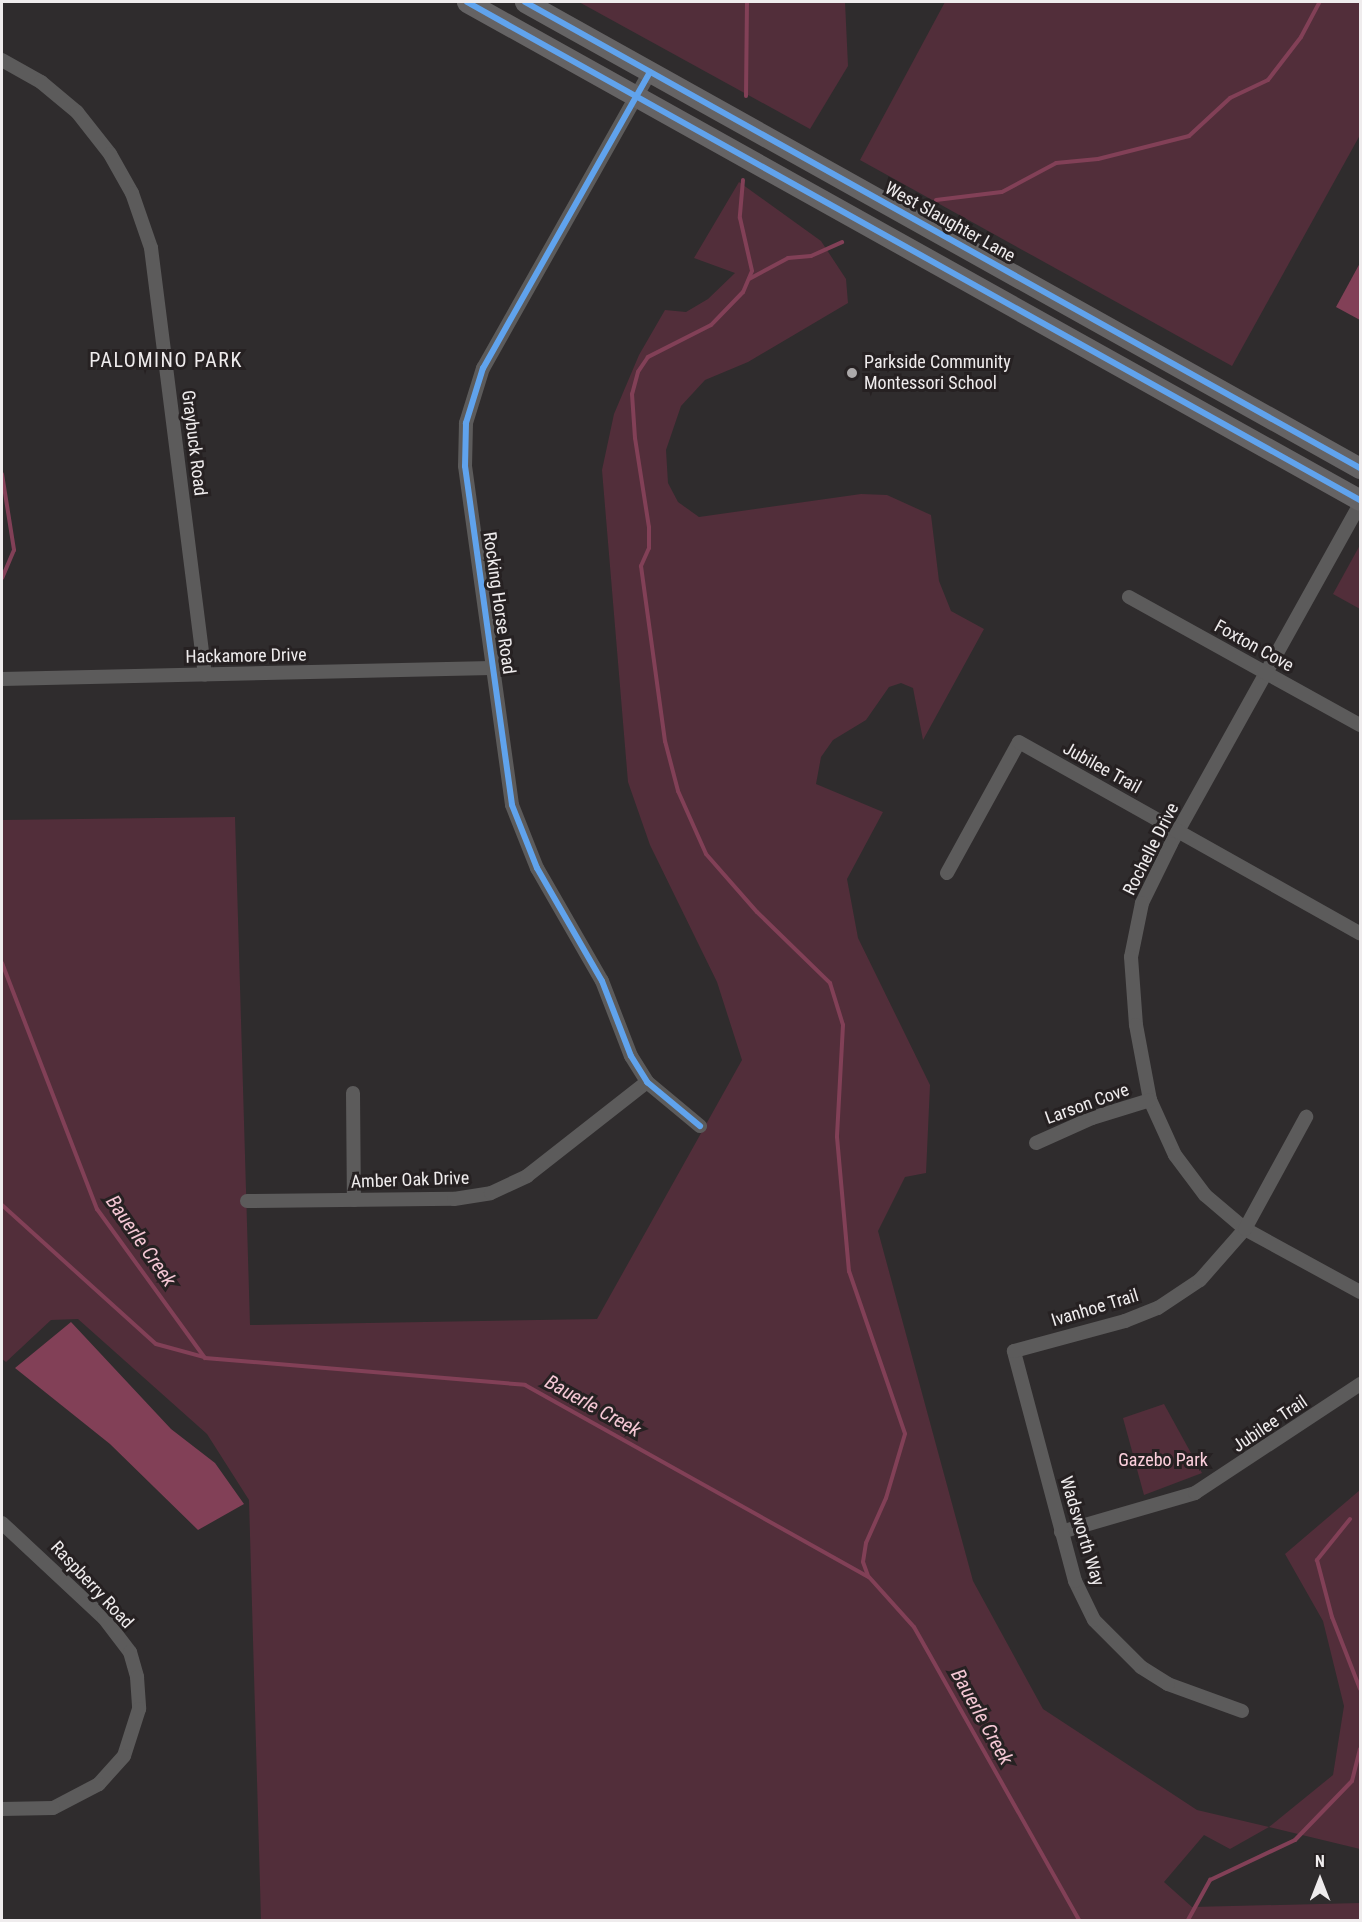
<!DOCTYPE html>
<html>
<head>
<meta charset="utf-8">
<style>
  body { margin:0 }
  #map { position:relative; width:1362px; height:1922px; overflow:hidden; background:#2f2c2d; font-family:"Roboto Condensed",sans-serif }
  div>[style] { position:absolute }
  .green>* { inset:0; background:#522e3a }
  .water>* { inset:0; background:#824057 }
  .stream>* { height:4px; margin:-2px; padding:0 2px; transform-origin:2px; border-radius:2px; background:#824057 }
  .street>* { height:14px; margin:-7px; padding:0 7px; transform-origin:7px; border-radius:7px; background:#5c5b5b }
  .primary>* { height:21px; margin:-10.5px; padding:0 10.5px; transform-origin:10.5px; border-radius:10.5px; background:#656364 }
  .cycleway>* { height:6px; margin:-3px; padding:0 3px; transform-origin:3px; border-radius:3px; background:#60a3ed }
  .dots>* { width:16px; height:16px; translate:-50% -50%; box-sizing:border-box; border:3px solid #262122; border-radius:50% }
  span { translate:-50% -50%; white-space:nowrap; text-align:center; line-height:1.15; -webkit-text-stroke:6px #262122; paint-order:stroke }
  .street-label { font-size:18px; color:#efeced }
  .poi-label { font-size:18px; color:#efeced }
  .left { translate:0 -50%; text-align:left }
  .park-label { font-size:18px; color:#fdd0dd }
  .neighbourhood-label { font-size:20px; color:#efeced; letter-spacing:1.5px }
  .water-label { font-size:20px; color:#f4c7d4; font-style:italic }
  .frame { position:absolute; inset:0; border:3px solid #efeced; pointer-events:none }
  .north { position:absolute; left:1290px; top:1850px; width:60px; height:60px; -webkit-text-stroke:4px #262122; paint-order:stroke; rotate:0deg; font-size:16px; font-weight:700; line-height:24px; text-align:center; color:#efeced }
  .north::after { content:''; display:block; margin:auto; width:21px; height:27px; background:#efeced; clip-path:polygon(50% 0,100% 100%,50% 72%,0 100%) }
</style>
</head>
<body>
<div id="map">
  <div class="green">
    <i style="clip-path:polygon(579px 2px,845px 2px,848px 66px,810px 129px)"></i>
    <i style="clip-path:polygon(945px 2px,1360px 2px,1360px 135px,1232px 366px,860px 160px)"></i>
    <i style="clip-path:polygon(739px 182px,821px 241px,846px 279px,848px 303px,748px 362px,705px 380px,681px 406px,666px 450px,668px 483px,678px 502px,699px 517px,861px 494px,887px 495px,931px 515px,939px 581px,951px 611px,984px 629px,923px 740px,913px 688px,901px 683px,889px 687px,866px 720px,833px 740px,821px 757px,816px 784px,883px 812px,847px 879px,858px 938px,930px 1085px,926px 1173px,905px 1177px,878px 1231px,973px 1581px,1043px 1709px,1197px 1810px,1269px 1827px,1333px 1775px,1344px 1706px,1323px 1621px,1285px 1554px,1360px 1490px,1360px 1849px,1269px 1827px,1230px 1849px,1204px 1835px,1164px 1882px,1192px 1907px,1360px 1903px,1360px 1920px,261px 1920px,249px 1500px,207px 1434px,78px 1319px,51px 1320px,6px 1362px,2px 1359px,2px 820px,235px 817px,250px 1325px,597px 1319px,742px 1060px,717px 982px,650px 845px,628px 782px,602px 470px,614px 414px,639px 355px,665px 310px,686px 312px,708px 299px,735px 273px,694px 258px)"></i>
    <i style="clip-path:polygon(1360px 545px,1360px 609px,1333px 594px)"></i>
    <i style="clip-path:polygon(1164px 1404px,1202px 1473px,1144px 1495px,1123px 1418px)"></i>
  </div>
  <div class="water">
    <i style="clip-path:polygon(1360px 263px,1360px 320px,1336px 307px)"></i>
    <i style="clip-path:polygon(71px 1322px,171px 1429px,215px 1463px,244px 1504px,198px 1530px,110px 1444px,15px 1368px)"></i>
  </div>
  <div class="stream">
    <i style="left:746px;top:96px;width:94px;rotate:-89.4deg"></i>
    <i style="left:743px;top:180px;width:38px;rotate:95deg"></i>
    <i style="left:740px;top:218px;width:54px;rotate:77.2deg"></i>
    <i style="left:752px;top:271px;width:23px;rotate:113deg"></i>
    <i style="left:743px;top:292px;width:46px;rotate:134.1deg"></i>
    <i style="left:711px;top:325px;width:71px;rotate:153.1deg"></i>
    <i style="left:648px;top:357px;width:18px;rotate:124deg"></i>
    <i style="left:638px;top:372px;width:23px;rotate:105deg"></i>
    <i style="left:632px;top:394px;width:44px;rotate:86.1deg"></i>
    <i style="left:635px;top:438px;width:90px;rotate:81.1deg"></i>
    <i style="left:649px;top:527px;width:21px;rotate:90deg"></i>
    <i style="left:649px;top:548px;width:20px;rotate:114deg"></i>
    <i style="left:641px;top:566px;width:177px;rotate:82.2deg"></i>
    <i style="left:665px;top:741px;width:52px;rotate:75.4deg"></i>
    <i style="left:678px;top:791px;width:69px;rotate:66deg"></i>
    <i style="left:706px;top:854px;width:77px;rotate:48.7deg"></i>
    <i style="left:757px;top:912px;width:102px;rotate:44.2deg"></i>
    <i style="left:830px;top:983px;width:44px;rotate:72.8deg"></i>
    <i style="left:843px;top:1025px;width:112px;rotate:93.1deg"></i>
    <i style="left:837px;top:1137px;width:135px;rotate:84.9deg"></i>
    <i style="left:849px;top:1271px;width:172px;rotate:71deg"></i>
    <i style="left:905px;top:1434px;width:67px;rotate:106.5deg"></i>
    <i style="left:886px;top:1498px;width:49px;rotate:114deg"></i>
    <i style="left:866px;top:1543px;width:19px;rotate:99deg"></i>
    <i style="left:863px;top:1562px;width:15px;rotate:70deg"></i>
    <i style="left:936px;top:200px;width:66px;rotate:-6.9deg"></i>
    <i style="left:1002px;top:192px;width:61px;rotate:-28.2deg"></i>
    <i style="left:1056px;top:163px;width:42px;rotate:-5.4deg"></i>
    <i style="left:1098px;top:159px;width:94px;rotate:-14.2deg"></i>
    <i style="left:1189px;top:136px;width:56px;rotate:-42.8deg"></i>
    <i style="left:1230px;top:98px;width:42px;rotate:-25.3deg"></i>
    <i style="left:1268px;top:80px;width:54px;rotate:-52.5deg"></i>
    <i style="left:1301px;top:37px;width:40px;rotate:-62deg"></i>
    <i style="left:749px;top:279px;width:44px;rotate:-28.3deg"></i>
    <i style="left:788px;top:258px;width:23px;rotate:-5deg"></i>
    <i style="left:811px;top:256px;width:34px;rotate:-24deg"></i>
    <i style="left:2px;top:474px;width:77px;rotate:81deg"></i>
    <i style="left:14px;top:550px;width:30px;rotate:113deg"></i>
    <i style="left:2px;top:963px;width:264px;rotate:68.9deg"></i>
    <i style="left:97px;top:1209px;width:184px;rotate:54.1deg"></i>
    <i style="left:205px;top:1358px;width:321px;rotate:4.8deg"></i>
    <i style="left:525px;top:1385px;width:394px;rotate:29.2deg"></i>
    <i style="left:869px;top:1577px;width:67px;rotate:48deg"></i>
    <i style="left:914px;top:1627px;width:336px;rotate:60.6deg"></i>
    <i style="left:2px;top:1205px;width:207px;rotate:42.1deg"></i>
    <i style="left:156px;top:1344px;width:50px;rotate:15.2deg"></i>
    <i style="left:1350px;top:1519px;width:53px;rotate:128.8deg"></i>
    <i style="left:1317px;top:1560px;width:59px;rotate:75.3deg"></i>
    <i style="left:1332px;top:1617px;width:77px;rotate:68.7deg"></i>
    <i style="left:1188px;top:1920px;width:46px;rotate:-61.2deg"></i>
    <i style="left:1210px;top:1880px;width:94px;rotate:-25.2deg"></i>
    <i style="left:1295px;top:1840px;width:82px;rotate:-46deg"></i>
    <i style="left:1352px;top:1781px;width:33px;rotate:-76deg"></i>
  </div>
  <div class="street">
    <i style="left:2px;top:60px;width:45px;rotate:29.4deg"></i>
    <i style="left:41px;top:82px;width:47px;rotate:39.8deg"></i>
    <i style="left:77px;top:112px;width:53px;rotate:51.8deg"></i>
    <i style="left:110px;top:154px;width:45px;rotate:60.6deg"></i>
    <i style="left:132px;top:193px;width:58px;rotate:70.9deg"></i>
    <i style="left:151px;top:248px;width:430px;rotate:82.8deg"></i>
    <i style="left:650px;top:72px;width:340px;rotate:119.4deg"></i>
    <i style="left:483px;top:368px;width:58px;rotate:107.2deg"></i>
    <i style="left:466px;top:423px;width:43px;rotate:91.3deg"></i>
    <i style="left:465px;top:466px;width:342px;rotate:82.1deg"></i>
    <i style="left:512px;top:805px;width:68px;rotate:68.4deg"></i>
    <i style="left:537px;top:868px;width:130px;rotate:60.1deg"></i>
    <i style="left:602px;top:981px;width:80px;rotate:68.9deg"></i>
    <i style="left:631px;top:1056px;width:31px;rotate:58deg"></i>
    <i style="left:647px;top:1082px;width:69px;rotate:39.7deg"></i>
    <i style="left:1360px;top:504px;width:389px;rotate:119.1deg"></i>
    <i style="left:1171px;top:844px;width:66px;rotate:116.2deg"></i>
    <i style="left:1142px;top:903px;width:55px;rotate:101.5deg"></i>
    <i style="left:1131px;top:957px;width:68px;rotate:85.8deg"></i>
    <i style="left:1136px;top:1025px;width:76px;rotate:79.4deg"></i>
    <i style="left:1150px;top:1100px;width:60px;rotate:65.6deg"></i>
    <i style="left:1175px;top:1155px;width:50px;rotate:53.1deg"></i>
    <i style="left:1205px;top:1195px;width:52px;rotate:40.4deg"></i>
    <i style="left:1245px;top:1229px;width:131px;rotate:28.7deg"></i>
    <i style="left:1129px;top:597px;width:264px;rotate:29deg"></i>
    <i style="left:2px;top:679px;width:490px;rotate:-1.3deg"></i>
    <i style="left:947px;top:873px;width:149px;rotate:-61.2deg"></i>
    <i style="left:1019px;top:742px;width:391px;rotate:29.3deg"></i>
    <i style="left:353px;top:1093px;width:107px;rotate:89.5deg"></i>
    <i style="left:1036px;top:1143px;width:61px;rotate:-24.1deg"></i>
    <i style="left:1092px;top:1118px;width:61px;rotate:-17.2deg"></i>
    <i style="left:247px;top:1201px;width:207px;rotate:-0.6deg"></i>
    <i style="left:454px;top:1199px;width:37px;rotate:-9deg"></i>
    <i style="left:491px;top:1193px;width:40px;rotate:-25deg"></i>
    <i style="left:527px;top:1176px;width:152px;rotate:-38.1deg"></i>
    <i style="left:2px;top:1523px;width:139px;rotate:43deg"></i>
    <i style="left:104px;top:1618px;width:43px;rotate:52.6deg"></i>
    <i style="left:130px;top:1652px;width:26px;rotate:74deg"></i>
    <i style="left:137px;top:1677px;width:32px;rotate:86deg"></i>
    <i style="left:139px;top:1709px;width:49px;rotate:107.7deg"></i>
    <i style="left:124px;top:1756px;width:38px;rotate:132deg"></i>
    <i style="left:99px;top:1784px;width:52px;rotate:152.4deg"></i>
    <i style="left:53px;top:1808px;width:51px;rotate:178.9deg"></i>
    <i style="left:1061px;top:1532px;width:140px;rotate:-16.2deg"></i>
    <i style="left:1195px;top:1493px;width:198px;rotate:-33.4deg"></i>
    <i style="left:1242px;top:1711px;width:79px;rotate:-160deg"></i>
    <i style="left:1168px;top:1684px;width:32px;rotate:-148deg"></i>
    <i style="left:1141px;top:1667px;width:66px;rotate:-135deg"></i>
    <i style="left:1094px;top:1620px;width:43px;rotate:-116deg"></i>
    <i style="left:1075px;top:1581px;width:238px;rotate:-104.9deg"></i>
    <i style="left:1014px;top:1351px;width:115px;rotate:-15.1deg"></i>
    <i style="left:1125px;top:1321px;width:35px;rotate:-22deg"></i>
    <i style="left:1158px;top:1308px;width:50px;rotate:-33.7deg"></i>
    <i style="left:1200px;top:1280px;width:68px;rotate:-48.6deg"></i>
    <i style="left:1245px;top:1229px;width:128px;rotate:-61.4deg"></i>
  </div>
  <div class="primary">
    <i style="left:467px;top:2px;width:1022px;rotate:29.15deg"></i>
    <i style="left:525px;top:2px;width:956px;rotate:29.17deg"></i>
  </div>
  <div class="cycleway">
    <i style="left:467px;top:2px;width:1022px;rotate:29.15deg"></i>
    <i style="left:525px;top:2px;width:956px;rotate:29.17deg"></i>
    <i style="left:650px;top:72px;width:340px;rotate:119.4deg"></i>
    <i style="left:483px;top:368px;width:58px;rotate:107.2deg"></i>
    <i style="left:466px;top:423px;width:43px;rotate:91.3deg"></i>
    <i style="left:465px;top:466px;width:342px;rotate:82.1deg"></i>
    <i style="left:512px;top:805px;width:68px;rotate:68.4deg"></i>
    <i style="left:537px;top:868px;width:130px;rotate:60.1deg"></i>
    <i style="left:602px;top:981px;width:80px;rotate:68.9deg"></i>
    <i style="left:631px;top:1056px;width:31px;rotate:58deg"></i>
    <i style="left:647px;top:1082px;width:69px;rotate:39.7deg"></i>
  </div>
  <div class="dots">
    <i style="left:852px;top:373px;background:#aca9aa"></i>
  </div>
  <div class="street-label">
    <span style="left:950px;top:222px;rotate:29deg">West Slaughter Lane</span>
    <span style="left:194px;top:443px;rotate:83deg">Graybuck Road</span>
    <span style="left:499px;top:603px;rotate:82deg">Rocking Horse Road</span>
    <span style="left:1254px;top:646px;rotate:29deg">Foxton Cove</span>
    <span style="left:246px;top:656px;rotate:-1deg">Hackamore Drive</span>
    <span style="left:1102px;top:768px;rotate:29deg">Jubilee Trail</span>
    <span style="left:1151px;top:849px;rotate:-63deg">Rochelle Drive</span>
    <span style="left:1087px;top:1104px;rotate:-20deg">Larson Cove</span>
    <span style="left:410px;top:1180px;rotate:-2deg">Amber Oak Drive</span>
    <span style="left:1095px;top:1308px;rotate:-17deg">Ivanhoe Trail</span>
    <span style="left:1270px;top:1424px;rotate:-34deg">Jubilee Trail</span>
    <span style="left:1082px;top:1531px;rotate:73deg">Wadsworth Way</span>
    <span style="left:92px;top:1585px;rotate:47deg">Raspberry Road</span>
  </div>
  <div class="poi-label">
    <span class="left" style="left:864px;top:373px">Parkside Community<br>Montessori School</span>
  </div>
  <div class="park-label">
    <span style="left:1163px;top:1460px">Gazebo Park</span>
  </div>
  <div class="neighbourhood-label">
    <span style="left:166px;top:360px">PALOMINO PARK</span>
  </div>
  <div class="water-label">
    <span style="left:141px;top:1241px;rotate:55deg">Bauerle Creek</span>
    <span style="left:593px;top:1406px;rotate:29deg">Bauerle Creek</span>
    <span style="left:982px;top:1717px;rotate:61deg">Bauerle Creek</span>
  </div>
  <div class="frame"></div>
  <div class="north">N</div>
</div>
</body>
</html>
